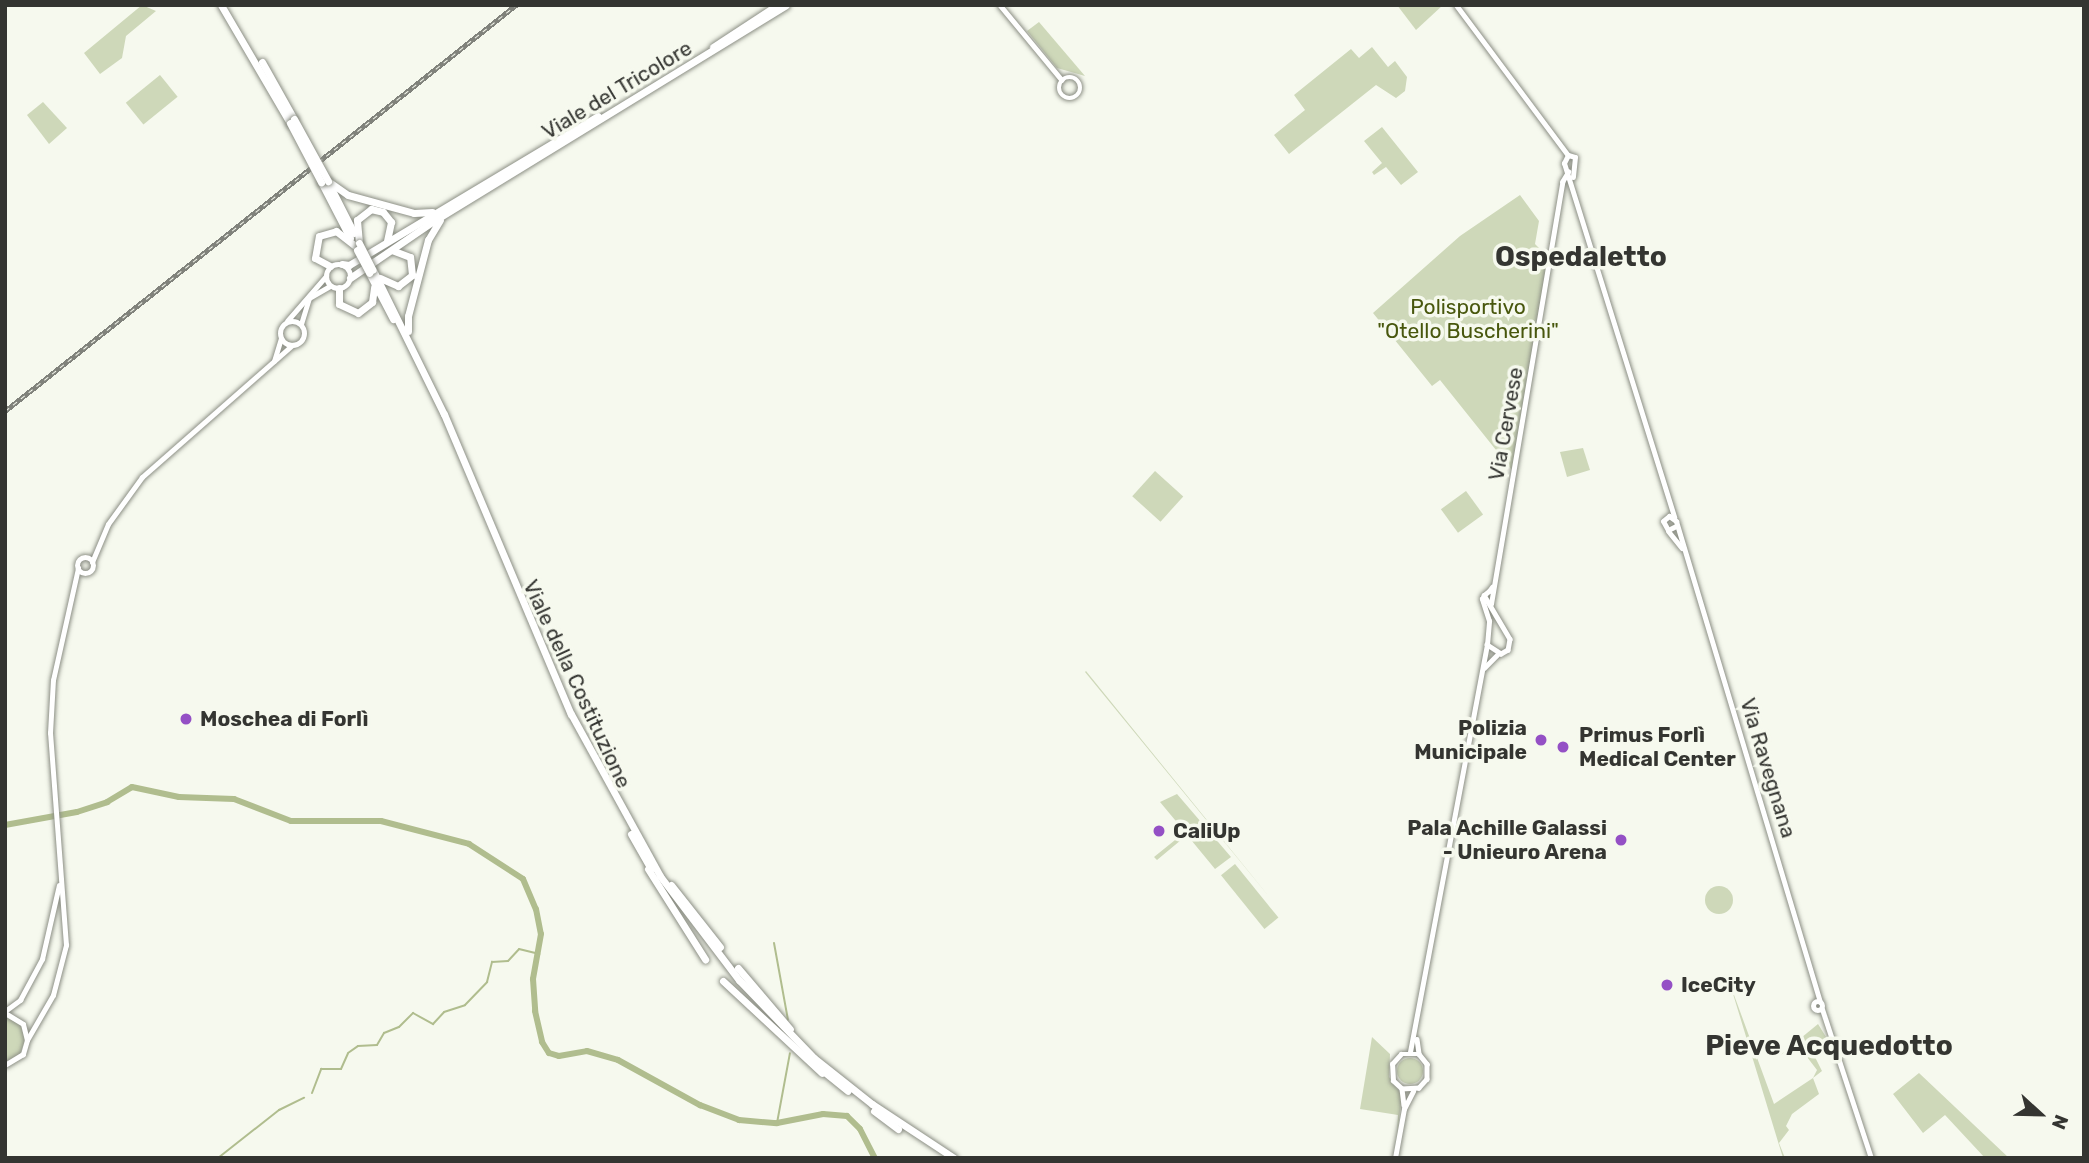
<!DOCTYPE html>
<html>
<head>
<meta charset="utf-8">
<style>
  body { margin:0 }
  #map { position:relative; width:2089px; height:1163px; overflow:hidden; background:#f6f9ee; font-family:Rubik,sans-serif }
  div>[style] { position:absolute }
  .green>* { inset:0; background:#ced8b9; transform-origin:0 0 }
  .round { border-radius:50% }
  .stream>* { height:2px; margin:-1px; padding:0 1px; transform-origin:1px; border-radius:1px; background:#b0bd8e }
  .river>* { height:6px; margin:-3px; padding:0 3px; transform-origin:3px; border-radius:3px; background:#b0bd8e }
  .roads { filter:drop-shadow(0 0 2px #8c8f85) drop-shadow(0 0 2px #8c8f85) }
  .secondary>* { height:4.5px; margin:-2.25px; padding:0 2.25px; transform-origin:2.25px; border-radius:2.25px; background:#fff }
  .secondary>.ring { margin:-2.25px; padding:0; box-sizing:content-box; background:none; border:4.5px solid #fff; border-radius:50% }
  .primary>* { height:5px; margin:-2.5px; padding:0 2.5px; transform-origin:2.5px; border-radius:2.5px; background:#fff }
  .primary>.ring { margin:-2.5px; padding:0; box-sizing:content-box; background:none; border:5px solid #fff; border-radius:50% }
  .highway>* { height:7px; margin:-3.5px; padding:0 3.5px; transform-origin:3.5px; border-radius:3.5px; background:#fff }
  .rail>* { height:4.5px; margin-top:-2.25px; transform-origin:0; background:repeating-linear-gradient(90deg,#f6f9ee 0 5px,#80827b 0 10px); box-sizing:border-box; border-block:2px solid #80827b }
  .bridges { filter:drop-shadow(0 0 2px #8c8f85) drop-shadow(0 0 2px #8c8f85) }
  .highway-bridge>* { height:7px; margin:-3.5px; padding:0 3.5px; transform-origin:3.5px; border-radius:3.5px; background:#fff }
  .dots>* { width:19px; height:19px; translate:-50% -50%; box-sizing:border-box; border:4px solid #f6f9ee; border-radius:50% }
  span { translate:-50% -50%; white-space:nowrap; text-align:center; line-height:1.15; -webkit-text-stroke:7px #f6f9ee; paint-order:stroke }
  .street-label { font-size:21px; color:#343531 }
  .park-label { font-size:21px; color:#48570d }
  .poi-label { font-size:21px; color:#343531; font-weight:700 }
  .left { translate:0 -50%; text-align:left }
  .right { translate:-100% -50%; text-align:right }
  .district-label { font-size:28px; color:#343531; font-weight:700 }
  .frame { position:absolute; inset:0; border:7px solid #343531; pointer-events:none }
  .north { position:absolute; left:2005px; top:1079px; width:70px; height:70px; -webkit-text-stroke:5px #f6f9ee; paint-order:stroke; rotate:112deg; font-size:19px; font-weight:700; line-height:28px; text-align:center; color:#343531 }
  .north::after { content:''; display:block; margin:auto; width:24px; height:32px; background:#343531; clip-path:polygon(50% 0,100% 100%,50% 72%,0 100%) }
</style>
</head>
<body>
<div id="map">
  <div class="green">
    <i style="clip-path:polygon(142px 5px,156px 11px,126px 36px,122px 58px,100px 74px,84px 53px)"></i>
    <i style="clip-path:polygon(1397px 5px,1443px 5px,1416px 30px)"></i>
    <i style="clip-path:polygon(1039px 22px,1085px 76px,1057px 68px,1027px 31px)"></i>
    <i style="clip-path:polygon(1372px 47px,1388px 67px,1395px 61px,1407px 77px,1405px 91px,1396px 98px,1376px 85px,1289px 154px,1274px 135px,1305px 110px,1294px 95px,1351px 49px,1359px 58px)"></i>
    <i style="left:160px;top:75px;width:28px;height:44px;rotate:51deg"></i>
    <i style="clip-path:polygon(43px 102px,67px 128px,49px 144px,27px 115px)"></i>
    <i style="clip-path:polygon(1382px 127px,1418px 172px,1401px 185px,1386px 167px,1374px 175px,1372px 172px,1382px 163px,1364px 141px)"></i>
    <i style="clip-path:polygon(1520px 195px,1539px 221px,1535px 244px,1548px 257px,1512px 470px,1440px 380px,1432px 386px,1373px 313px,1460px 236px)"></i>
    <i style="clip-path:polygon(1583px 448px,1590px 470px,1567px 477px,1560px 452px)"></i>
    <i style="left:1155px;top:471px;width:38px;height:34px;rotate:42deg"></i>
    <i style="left:1466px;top:491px;width:29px;height:31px;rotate:54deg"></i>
    <i style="clip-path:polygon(1086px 671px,1176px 782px,1280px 910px,1085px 672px)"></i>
    <i style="clip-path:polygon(1177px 794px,1231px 857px,1215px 869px,1187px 835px,1157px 860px,1154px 857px,1185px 832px,1160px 802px)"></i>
    <i style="left:1235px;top:864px;width:69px;height:18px;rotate:51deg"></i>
    <i class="round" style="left:1705px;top:886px;width:28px;height:28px"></i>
    <i style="clip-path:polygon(1730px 984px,1774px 1104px,1813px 1078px,1817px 1070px,1797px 1044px,1779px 1056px,1818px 1024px,1831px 1045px,1815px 1057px,1822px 1071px,1813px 1078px,1819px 1094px,1792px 1114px,1786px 1126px,1789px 1130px,1779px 1143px,1785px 1158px,1783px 1158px)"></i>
    <i style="clip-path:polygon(5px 1015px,21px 1026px,25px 1040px,20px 1054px,5px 1062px)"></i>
    <i style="clip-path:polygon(1372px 1037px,1390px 1054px,1389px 1077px,1402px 1095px,1397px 1135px,1398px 1115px,1360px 1109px)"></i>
    <i class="round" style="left:1397px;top:1058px;width:26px;height:26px"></i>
    <i style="clip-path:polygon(1919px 1073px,2009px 1158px,1985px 1158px,1945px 1115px,1923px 1133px,1893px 1094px)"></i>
  </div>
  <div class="stream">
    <i style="left:774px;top:943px;width:78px;rotate:79.7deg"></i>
    <i style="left:312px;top:1093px;width:26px;rotate:-69deg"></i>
    <i style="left:321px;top:1069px;width:20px"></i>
    <i style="left:341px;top:1069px;width:17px;rotate:-66deg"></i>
    <i style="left:348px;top:1053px;width:12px;rotate:-35deg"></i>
    <i style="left:358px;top:1046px;width:19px;rotate:-3deg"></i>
    <i style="left:377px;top:1045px;width:14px;rotate:-60deg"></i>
    <i style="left:384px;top:1033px;width:16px;rotate:-22deg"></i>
    <i style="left:399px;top:1027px;width:20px;rotate:-45deg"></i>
    <i style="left:413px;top:1013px;width:23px;rotate:29deg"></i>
    <i style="left:433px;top:1024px;width:16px;rotate:-47deg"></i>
    <i style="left:444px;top:1012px;width:22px;rotate:-18deg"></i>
    <i style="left:465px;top:1005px;width:32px;rotate:-46deg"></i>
    <i style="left:487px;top:982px;width:21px;rotate:-76deg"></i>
    <i style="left:492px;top:962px;width:16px;rotate:-4deg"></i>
    <i style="left:508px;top:961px;width:16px;rotate:-47deg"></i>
    <i style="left:519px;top:949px;width:21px;rotate:14deg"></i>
    <i style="left:777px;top:1123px;width:71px;rotate:-79.5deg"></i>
    <i style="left:218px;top:1158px;width:78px;rotate:-38.2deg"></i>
    <i style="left:279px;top:1110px;width:28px;rotate:-26deg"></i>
  </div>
  <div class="river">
    <i style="left:5px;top:825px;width:73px;rotate:-10.2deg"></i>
    <i style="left:77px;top:812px;width:32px;rotate:-18deg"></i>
    <i style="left:107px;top:802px;width:29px;rotate:-31deg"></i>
    <i style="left:132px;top:787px;width:48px;rotate:12deg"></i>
    <i style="left:179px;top:797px;width:55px;rotate:2.1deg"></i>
    <i style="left:234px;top:799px;width:61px;rotate:21.1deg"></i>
    <i style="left:291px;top:821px;width:90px"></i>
    <i style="left:381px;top:821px;width:91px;rotate:14.6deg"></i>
    <i style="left:469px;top:844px;width:64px;rotate:32.9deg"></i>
    <i style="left:523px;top:879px;width:33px;rotate:67deg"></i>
    <i style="left:536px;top:909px;width:25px;rotate:79deg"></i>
    <i style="left:541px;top:934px;width:46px;rotate:100.1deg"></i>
    <i style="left:533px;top:979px;width:32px;rotate:86deg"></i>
    <i style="left:535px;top:1011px;width:32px;rotate:77deg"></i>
    <i style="left:542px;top:1042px;width:13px;rotate:58deg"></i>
    <i style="left:549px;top:1053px;width:10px;rotate:17deg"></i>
    <i style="left:559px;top:1056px;width:28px;rotate:-10deg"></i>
    <i style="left:587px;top:1051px;width:32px;rotate:16deg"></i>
    <i style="left:618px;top:1060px;width:94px;rotate:28.8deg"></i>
    <i style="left:700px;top:1105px;width:42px;rotate:21deg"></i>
    <i style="left:739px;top:1120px;width:38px;rotate:5deg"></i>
    <i style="left:777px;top:1123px;width:47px;rotate:-11.1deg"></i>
    <i style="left:823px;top:1114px;width:24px;rotate:5deg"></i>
    <i style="left:847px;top:1116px;width:18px;rotate:45deg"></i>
    <i style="left:860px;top:1129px;width:33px;rotate:63deg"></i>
  </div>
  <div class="roads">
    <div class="secondary">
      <i style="left:1000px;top:5px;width:97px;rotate:50.4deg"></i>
      <i class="ring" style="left:1059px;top:77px;width:17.5px;height:17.5px"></i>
      <i style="left:1484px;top:595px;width:51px;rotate:59.4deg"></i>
      <i style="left:1510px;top:639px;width:11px;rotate:100deg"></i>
      <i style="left:1508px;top:650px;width:8px;rotate:150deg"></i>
      <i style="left:1501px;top:654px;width:17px;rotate:-147deg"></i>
      <i style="left:1487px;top:645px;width:24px;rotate:-85deg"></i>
      <i style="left:1489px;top:621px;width:23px;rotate:-108deg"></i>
      <i style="left:1482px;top:599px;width:4px;rotate:-63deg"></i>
      <i style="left:1484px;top:595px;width:6px;rotate:-39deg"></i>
      <i style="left:1489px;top:591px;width:5px;rotate:-53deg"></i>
      <i style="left:1491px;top:604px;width:428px;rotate:-80.4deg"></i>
      <i style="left:1562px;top:182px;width:12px;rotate:-59deg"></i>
      <i style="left:1484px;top:668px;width:18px;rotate:-45deg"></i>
      <i style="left:1417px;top:1039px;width:15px;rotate:82deg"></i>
      <i style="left:1419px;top:1054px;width:13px;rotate:51deg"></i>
      <i style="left:1427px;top:1064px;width:15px;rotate:90deg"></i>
      <i style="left:1427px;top:1079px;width:12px;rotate:132deg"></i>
      <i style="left:1419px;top:1088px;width:17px;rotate:177deg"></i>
      <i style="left:1402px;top:1089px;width:12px;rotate:-138deg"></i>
      <i style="left:1393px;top:1081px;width:17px;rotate:-93deg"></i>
      <i style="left:1392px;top:1064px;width:13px;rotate:-48deg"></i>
      <i style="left:1401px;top:1054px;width:18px"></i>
      <i style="left:1410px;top:1052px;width:414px;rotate:-79.3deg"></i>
      <i style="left:1402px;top:1089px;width:16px;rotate:83deg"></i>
      <i style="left:1395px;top:1158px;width:50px;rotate:-79.6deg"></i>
      <i style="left:1404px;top:1109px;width:20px;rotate:-63deg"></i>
    </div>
    <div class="primary">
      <i style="left:1456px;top:5px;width:187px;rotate:53.3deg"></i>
      <i style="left:1568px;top:155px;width:7px;rotate:16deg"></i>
      <i style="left:1575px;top:157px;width:20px;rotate:96deg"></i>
      <i style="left:1568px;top:155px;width:9px;rotate:117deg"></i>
      <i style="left:1564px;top:163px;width:371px;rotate:72.7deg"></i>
      <i class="ring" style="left:326px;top:264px;width:19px;height:19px"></i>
      <i class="ring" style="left:280px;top:321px;width:19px;height:19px"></i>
      <i style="left:287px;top:321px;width:60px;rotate:-49.1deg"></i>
      <i style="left:301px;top:324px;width:27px;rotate:-73deg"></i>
      <i style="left:309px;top:298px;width:24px;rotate:-30deg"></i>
      <i style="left:274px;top:361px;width:24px;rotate:-73deg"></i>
      <i style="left:1676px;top:526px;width:9px;rotate:153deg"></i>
      <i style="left:1668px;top:530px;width:10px;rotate:-119deg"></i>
      <i style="left:1663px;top:521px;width:8px;rotate:-40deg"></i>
      <i style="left:1669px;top:516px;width:9px;rotate:36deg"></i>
      <i style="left:1676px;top:521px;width:502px;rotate:73.33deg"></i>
      <i style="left:1668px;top:531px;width:22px;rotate:51deg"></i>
      <i class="ring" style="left:77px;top:557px;width:11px;height:11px"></i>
      <i style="left:92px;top:562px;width:41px;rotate:-67.2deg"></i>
      <i style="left:108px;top:524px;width:58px;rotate:-54.1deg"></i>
      <i style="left:142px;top:477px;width:200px;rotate:-41.3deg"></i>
      <i class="ring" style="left:1813.5px;top:1001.5px;width:4px;height:4px"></i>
      <i style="left:1822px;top:1009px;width:157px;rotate:71.8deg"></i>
      <i style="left:5px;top:1011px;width:19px;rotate:-36deg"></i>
      <i style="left:20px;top:1000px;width:47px;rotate:-61.8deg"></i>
      <i style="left:42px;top:959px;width:76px;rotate:-77.1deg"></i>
      <i style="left:5px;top:1013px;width:21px;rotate:31deg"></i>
      <i style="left:23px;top:1024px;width:16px;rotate:76deg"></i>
      <i style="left:27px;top:1040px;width:15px;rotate:106deg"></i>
      <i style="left:23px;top:1054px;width:21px;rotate:149deg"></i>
      <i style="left:27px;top:1040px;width:52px;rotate:-60deg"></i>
      <i style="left:53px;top:995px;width:52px;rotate:-75.4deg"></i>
      <i style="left:66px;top:945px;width:213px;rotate:-94.3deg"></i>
      <i style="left:50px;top:733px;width:53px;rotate:-86.8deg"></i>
      <i style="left:53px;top:680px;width:115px;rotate:-77.4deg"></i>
    </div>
    <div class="highway">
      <i style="left:221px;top:5px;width:137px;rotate:59.7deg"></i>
      <i style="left:713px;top:47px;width:77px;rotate:-33.3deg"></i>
      <i style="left:262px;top:62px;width:65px;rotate:60.7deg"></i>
      <i style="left:328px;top:181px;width:24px;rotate:35deg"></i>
      <i style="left:348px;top:195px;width:68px;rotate:15.3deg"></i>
      <i style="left:414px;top:213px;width:18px;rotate:-3deg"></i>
      <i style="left:321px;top:182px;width:63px;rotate:62.6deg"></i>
      <i style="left:329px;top:184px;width:55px;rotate:63deg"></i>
      <i style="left:359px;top:243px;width:23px;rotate:-95deg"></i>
      <i style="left:357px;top:220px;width:18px;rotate:-38deg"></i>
      <i style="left:371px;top:209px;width:12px;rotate:14deg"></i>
      <i style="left:383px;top:212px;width:13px;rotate:51deg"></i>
      <i style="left:391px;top:222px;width:19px;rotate:102deg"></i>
      <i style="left:342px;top:264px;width:7px;rotate:8deg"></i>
      <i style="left:349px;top:265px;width:290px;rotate:-30.9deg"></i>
      <i style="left:330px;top:266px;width:17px;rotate:-152deg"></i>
      <i style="left:315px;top:258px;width:22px;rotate:-80deg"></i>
      <i style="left:319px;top:236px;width:18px;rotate:-16deg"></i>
      <i style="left:336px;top:231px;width:24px;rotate:38deg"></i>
      <i style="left:373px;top:270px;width:161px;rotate:63.8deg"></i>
      <i style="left:444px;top:414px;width:326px;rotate:67.1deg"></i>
      <i style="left:571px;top:714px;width:185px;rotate:61.2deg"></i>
      <i style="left:660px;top:876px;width:131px;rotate:52.8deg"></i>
      <i style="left:739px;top:980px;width:108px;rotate:46.1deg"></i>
      <i style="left:814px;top:1058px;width:74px;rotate:38.4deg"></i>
      <i style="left:872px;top:1104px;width:98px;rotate:33.4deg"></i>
      <i style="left:369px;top:273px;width:52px;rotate:62.4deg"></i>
      <i style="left:350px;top:278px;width:99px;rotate:-34.3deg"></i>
      <i style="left:432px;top:222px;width:415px;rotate:-31.5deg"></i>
      <i style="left:380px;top:278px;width:20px;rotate:24deg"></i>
      <i style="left:398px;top:286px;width:18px;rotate:-38deg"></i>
      <i style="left:412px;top:275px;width:18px;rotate:-96deg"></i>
      <i style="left:410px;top:257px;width:19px;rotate:-159deg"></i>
      <i style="left:339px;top:288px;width:16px;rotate:90deg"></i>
      <i style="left:339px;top:304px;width:21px;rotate:25deg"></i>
      <i style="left:358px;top:313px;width:18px;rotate:-38deg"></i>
      <i style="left:372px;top:302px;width:15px;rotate:-82deg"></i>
      <i style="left:408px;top:331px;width:15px;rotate:-90deg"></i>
      <i style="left:408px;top:316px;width:79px;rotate:-75.3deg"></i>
      <i style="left:428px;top:240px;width:23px;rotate:-59deg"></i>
      <i style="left:631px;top:834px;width:40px;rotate:60.3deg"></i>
      <i style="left:648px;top:869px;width:107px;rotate:57.7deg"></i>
      <i style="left:671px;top:885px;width:79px;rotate:51.7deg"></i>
      <i style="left:738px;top:968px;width:80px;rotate:49.6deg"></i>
      <i style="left:723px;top:981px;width:135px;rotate:42.9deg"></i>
      <i style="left:822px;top:1070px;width:33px;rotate:39deg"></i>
      <i style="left:874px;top:1111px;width:30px;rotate:37deg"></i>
    </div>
  </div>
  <div class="rail">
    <i style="left:5px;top:411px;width:653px;rotate:-38.47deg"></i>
  </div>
  <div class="bridges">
    <div class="highway-bridge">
      <i style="left:294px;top:119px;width:71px;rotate:61.3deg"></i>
      <i style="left:290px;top:123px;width:67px;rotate:62.3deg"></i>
      <i style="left:359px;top:243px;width:30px;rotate:63deg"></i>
      <i style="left:357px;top:250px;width:26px;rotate:62deg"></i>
    </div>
  </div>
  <div class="dots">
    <i style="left:186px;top:719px;background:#9450c5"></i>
    <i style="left:1541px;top:740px;background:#9450c5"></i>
    <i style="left:1563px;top:747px;background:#9450c5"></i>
    <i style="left:1159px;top:831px;background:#9450c5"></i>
    <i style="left:1621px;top:840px;background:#9450c5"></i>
    <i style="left:1667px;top:985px;background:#9450c5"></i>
  </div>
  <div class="street-label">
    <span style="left:617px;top:90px;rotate:-31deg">Viale del Tricolore</span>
    <span style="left:1506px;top:424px;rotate:-80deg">Via Cervese</span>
    <span style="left:577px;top:684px;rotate:65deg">Viale della Costituzione</span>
    <span style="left:1768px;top:768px;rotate:73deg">Via Ravegnana</span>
  </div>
  <div class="park-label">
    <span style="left:1468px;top:319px">Polisportivo<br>"Otello Buscherini"</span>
  </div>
  <div class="poi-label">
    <span class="left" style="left:200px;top:719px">Moschea di Forlì</span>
    <span class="right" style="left:1527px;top:740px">Polizia<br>Municipale</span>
    <span class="left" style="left:1579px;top:747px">Primus Forlì<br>Medical Center</span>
    <span class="right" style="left:1607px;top:840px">Pala Achille Galassi<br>- Unieuro Arena</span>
    <span class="left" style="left:1173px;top:831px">CaliUp</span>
    <span class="left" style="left:1681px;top:985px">IceCity</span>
  </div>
  <div class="district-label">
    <span style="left:1581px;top:257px">Ospedaletto</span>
    <span style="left:1829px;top:1046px">Pieve Acquedotto</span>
  </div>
  <div class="frame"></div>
  <div class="north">N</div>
</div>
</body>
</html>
